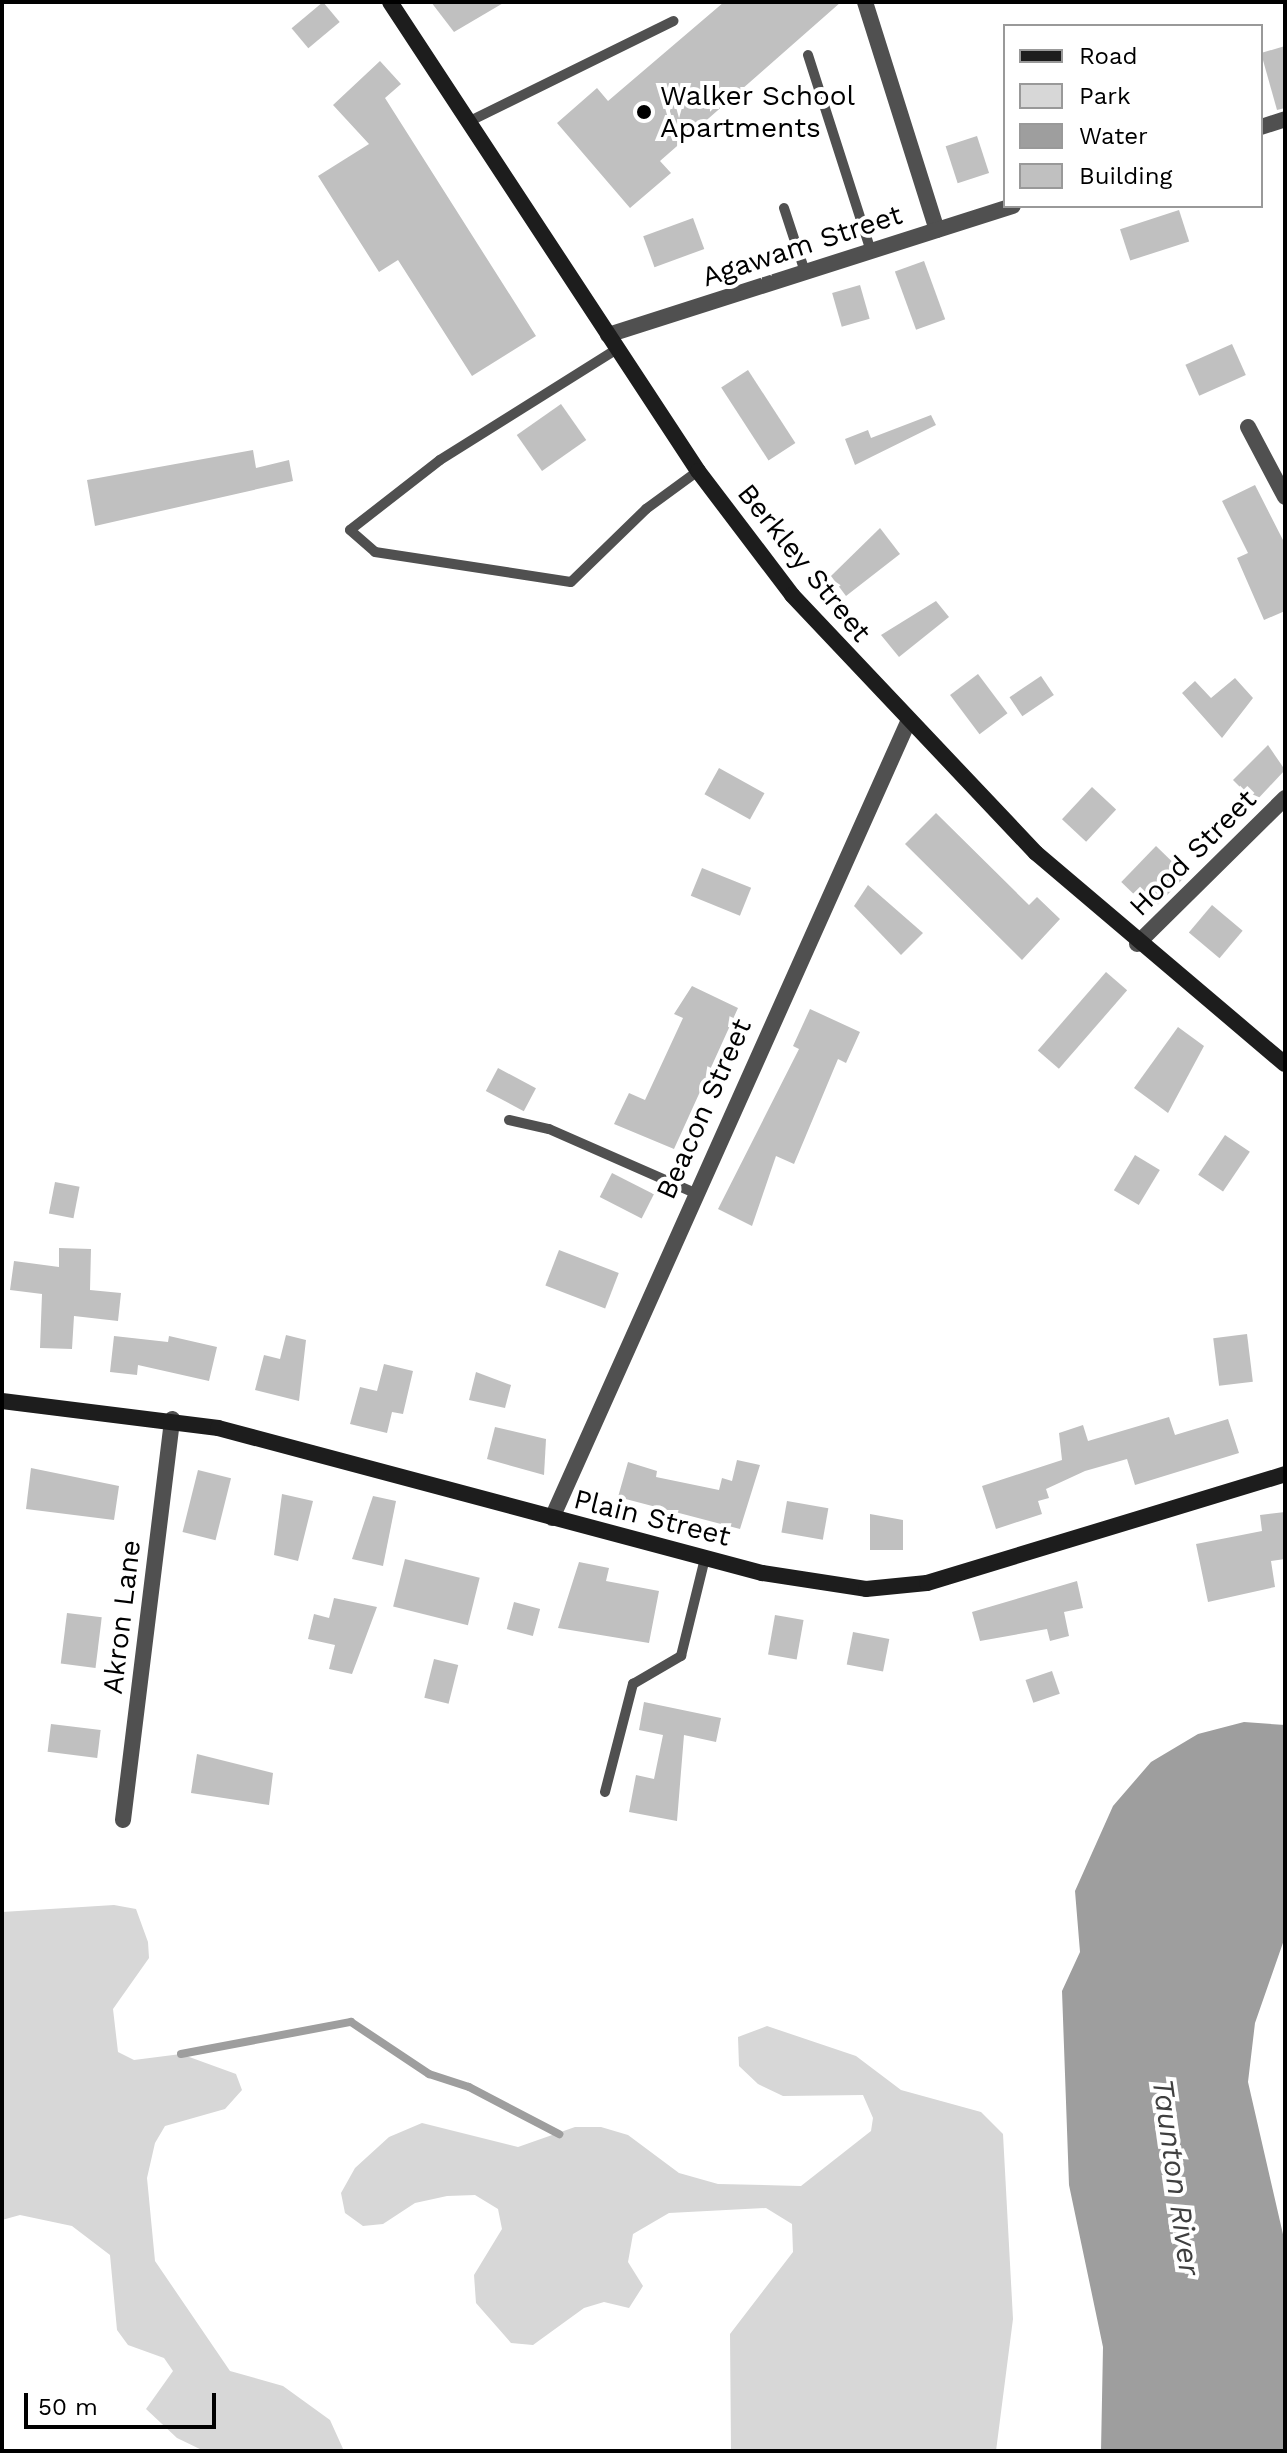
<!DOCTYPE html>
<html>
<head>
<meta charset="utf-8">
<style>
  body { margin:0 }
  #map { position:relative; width:1287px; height:2453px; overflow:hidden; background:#fff; font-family:"Work Sans",sans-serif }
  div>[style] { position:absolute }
  .green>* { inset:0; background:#d7d7d7 }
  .water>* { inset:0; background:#9e9e9e }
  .stream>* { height:8px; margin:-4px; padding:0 4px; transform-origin:4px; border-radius:4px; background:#9e9e9e }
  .building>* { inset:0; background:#c0c0c0; transform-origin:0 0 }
  .lane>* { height:10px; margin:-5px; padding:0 5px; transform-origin:5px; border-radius:5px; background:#505050 }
  .street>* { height:16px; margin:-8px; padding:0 8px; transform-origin:8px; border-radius:8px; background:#505050 }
  .secondary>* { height:16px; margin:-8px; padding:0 8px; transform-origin:8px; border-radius:8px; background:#1d1d1d }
  .dots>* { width:22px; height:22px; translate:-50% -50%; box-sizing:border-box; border:4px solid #fff; border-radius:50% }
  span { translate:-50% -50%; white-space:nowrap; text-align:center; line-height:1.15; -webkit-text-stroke:8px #fff; paint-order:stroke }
  .poi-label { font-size:28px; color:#000 }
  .left { translate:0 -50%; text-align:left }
  .street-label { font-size:28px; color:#000 }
  .water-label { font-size:30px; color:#3f3f3f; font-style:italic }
  .frame { position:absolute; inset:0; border:4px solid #000; pointer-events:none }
  .legend { position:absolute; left:1003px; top:24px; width:260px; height:184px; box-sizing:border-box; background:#fff; border:2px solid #999; margin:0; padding:10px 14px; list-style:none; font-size:24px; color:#000 }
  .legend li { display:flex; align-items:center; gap:16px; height:40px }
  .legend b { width:40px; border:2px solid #999 }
  .scale { position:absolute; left:24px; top:2393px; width:192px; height:36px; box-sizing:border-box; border:4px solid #000; border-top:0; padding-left:10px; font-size:24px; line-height:28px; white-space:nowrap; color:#000; -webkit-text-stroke:6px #fff; paint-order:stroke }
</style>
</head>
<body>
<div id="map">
  <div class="green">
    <i style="clip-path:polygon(114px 1905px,136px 1909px,148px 1942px,149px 1958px,113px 2009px,118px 2052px,134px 2060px,181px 2054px,236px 2074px,242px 2090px,225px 2109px,165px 2126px,155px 2143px,147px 2178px,155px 2261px,230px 2371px,283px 2386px,330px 2420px,344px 2451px,204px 2451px,177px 2438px,146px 2409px,173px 2371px,164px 2358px,128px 2345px,117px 2330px,110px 2255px,72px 2226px,20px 2215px,2px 2220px,2px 1912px)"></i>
    <i style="clip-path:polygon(767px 2026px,856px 2056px,901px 2090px,981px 2112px,1003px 2134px,1013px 2319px,996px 2451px,731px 2451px,730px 2334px,793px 2252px,792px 2224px,766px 2208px,669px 2213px,633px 2234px,628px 2262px,643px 2286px,629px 2308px,604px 2302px,584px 2308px,533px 2345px,511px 2343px,476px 2303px,474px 2275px,502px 2229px,498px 2209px,475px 2195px,447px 2196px,415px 2203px,383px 2224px,363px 2226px,345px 2213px,341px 2193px,355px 2168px,389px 2137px,422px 2123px,518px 2147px,575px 2127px,601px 2127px,628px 2135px,679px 2173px,718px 2184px,801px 2186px,871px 2131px,873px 2118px,863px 2095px,783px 2096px,758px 2084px,739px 2066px,738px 2037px)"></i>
  </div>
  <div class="water">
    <i style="clip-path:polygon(1244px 1722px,1285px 1725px,1285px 1937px,1255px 2023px,1248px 2082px,1285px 2243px,1285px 2451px,1101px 2451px,1103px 2347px,1069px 2185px,1062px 1991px,1080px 1952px,1075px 1891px,1113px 1806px,1151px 1762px,1198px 1734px)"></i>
  </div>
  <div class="stream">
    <i style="left:181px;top:2054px;width:173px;rotate:-10.7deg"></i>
    <i style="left:351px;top:2022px;width:94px;rotate:33.7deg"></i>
    <i style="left:429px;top:2074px;width:42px;rotate:18deg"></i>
    <i style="left:469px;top:2087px;width:102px;rotate:27.6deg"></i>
  </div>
  <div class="building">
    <i style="left:323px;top:2px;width:26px;height:41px;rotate:50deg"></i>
    <i style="clip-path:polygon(431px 2px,505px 2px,454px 32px)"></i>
    <i style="clip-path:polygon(724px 2px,841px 2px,660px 161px,671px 173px,630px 208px,557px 123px,597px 88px,608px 101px)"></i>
    <i style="clip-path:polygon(1285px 46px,1285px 108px,1277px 110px,1261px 53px)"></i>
    <i style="clip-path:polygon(380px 61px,401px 84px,385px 98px,536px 336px,472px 376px,398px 260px,379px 272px,318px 176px,369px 144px,333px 105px)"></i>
    <i style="left:977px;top:136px;width:39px;height:33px;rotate:72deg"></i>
    <i style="left:1179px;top:210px;width:33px;height:62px;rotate:72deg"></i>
    <i style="left:693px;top:218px;width:33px;height:53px;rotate:70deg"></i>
    <i style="left:924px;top:261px;width:62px;height:31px;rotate:70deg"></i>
    <i style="left:860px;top:285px;width:35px;height:29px;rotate:74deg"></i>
    <i style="left:1232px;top:344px;width:34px;height:51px;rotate:66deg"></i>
    <i style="left:748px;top:370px;width:87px;height:32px;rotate:57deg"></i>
    <i style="left:561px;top:404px;width:44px;height:54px;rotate:55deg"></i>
    <i style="clip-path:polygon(931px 415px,936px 425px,855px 465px,845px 439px,868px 430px,871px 438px)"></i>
    <i style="clip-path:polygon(253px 450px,256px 468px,289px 460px,293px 481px,95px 526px,87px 480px)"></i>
    <i style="clip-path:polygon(1255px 485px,1285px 544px,1285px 611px,1264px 620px,1237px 558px,1248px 553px,1222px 501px)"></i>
    <i style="clip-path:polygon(880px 528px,900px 554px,846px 596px,831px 576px)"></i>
    <i style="clip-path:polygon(936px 601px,949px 617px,899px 657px,881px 635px)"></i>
    <i style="left:978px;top:674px;width:49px;height:35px;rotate:53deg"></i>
    <i style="left:1041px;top:676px;width:23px;height:38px;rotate:56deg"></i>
    <i style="clip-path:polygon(1235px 678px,1253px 698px,1222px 738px,1182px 693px,1195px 681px,1211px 698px)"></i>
    <i style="clip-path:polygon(1268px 745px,1285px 770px,1255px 802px,1233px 780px)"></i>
    <i style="left:719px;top:768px;width:52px;height:30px;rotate:29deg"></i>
    <i style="left:1092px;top:787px;width:33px;height:44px;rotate:43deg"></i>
    <i style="clip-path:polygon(936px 813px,1029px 905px,1037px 897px,1060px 919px,1022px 960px,905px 844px)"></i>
    <i style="left:1156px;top:846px;width:42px;height:50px;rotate:44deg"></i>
    <i style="left:702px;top:868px;width:53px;height:30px;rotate:22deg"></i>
    <i style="clip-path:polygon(868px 885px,923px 933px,901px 955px,854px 906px)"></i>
    <i style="left:1212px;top:905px;width:40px;height:36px;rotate:40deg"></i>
    <i style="left:1106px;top:972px;width:28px;height:104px;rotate:41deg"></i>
    <i style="clip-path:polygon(692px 986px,738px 1008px,674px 1149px,614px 1124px,629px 1093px,645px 1100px,683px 1018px,674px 1014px)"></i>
    <i style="clip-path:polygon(810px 1009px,860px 1032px,846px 1063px,838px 1059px,794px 1164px,776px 1156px,752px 1226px,718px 1209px,799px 1049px,793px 1046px)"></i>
    <i style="clip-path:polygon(1178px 1027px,1204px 1046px,1168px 1113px,1134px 1088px)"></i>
    <i style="left:498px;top:1068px;width:43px;height:26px;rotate:28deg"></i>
    <i style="left:1225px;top:1135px;width:30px;height:48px;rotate:34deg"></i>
    <i style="left:1135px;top:1155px;width:29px;height:41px;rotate:31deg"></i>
    <i style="left:612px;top:1173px;width:47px;height:27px;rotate:27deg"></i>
    <i style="left:55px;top:1182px;width:25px;height:32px;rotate:11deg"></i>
    <i style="clip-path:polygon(59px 1248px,91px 1249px,90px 1290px,121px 1293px,118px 1321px,74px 1316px,72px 1349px,40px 1348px,42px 1294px,10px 1290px,14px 1261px,59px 1267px)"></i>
    <i style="left:559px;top:1250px;width:64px;height:38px;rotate:21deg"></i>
    <i style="left:1247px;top:1334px;width:48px;height:34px;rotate:83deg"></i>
    <i style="clip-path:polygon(286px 1335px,306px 1340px,299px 1401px,255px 1390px,264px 1355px,280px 1359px)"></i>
    <i style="clip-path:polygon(114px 1336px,168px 1342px,169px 1336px,217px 1347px,209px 1381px,138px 1365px,137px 1375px,110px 1372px)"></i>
    <i style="clip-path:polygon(384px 1364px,413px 1371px,403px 1414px,392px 1412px,387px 1433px,350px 1424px,360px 1387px,377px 1391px)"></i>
    <i style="clip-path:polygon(476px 1372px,511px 1385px,505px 1408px,469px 1400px)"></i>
    <i style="clip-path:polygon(1169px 1417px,1175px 1435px,1228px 1419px,1239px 1453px,1135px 1485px,1127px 1459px,1085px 1471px,1046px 1489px,1049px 1498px,1038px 1501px,1042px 1514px,996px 1529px,982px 1486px,1062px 1460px,1059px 1433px,1083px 1425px,1088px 1441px)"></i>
    <i style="clip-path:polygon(495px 1427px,546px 1439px,544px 1475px,487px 1459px)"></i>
    <i style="clip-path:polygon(737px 1460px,760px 1465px,740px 1529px,618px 1497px,628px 1462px,657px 1471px,656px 1477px,719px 1490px,722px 1478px,732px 1481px)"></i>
    <i style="clip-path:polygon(31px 1468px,119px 1486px,114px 1520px,26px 1509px)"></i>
    <i style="left:198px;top:1470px;width:34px;height:64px;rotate:14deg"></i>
    <i style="clip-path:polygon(282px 1494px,313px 1501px,298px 1561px,274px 1555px)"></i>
    <i style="clip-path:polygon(373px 1496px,396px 1501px,383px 1566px,352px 1559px)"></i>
    <i style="left:787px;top:1501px;width:42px;height:32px;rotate:10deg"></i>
    <i style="clip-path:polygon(1285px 1512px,1285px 1559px,1271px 1561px,1275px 1587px,1208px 1602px,1196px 1544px,1262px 1531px,1260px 1515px)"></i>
    <i style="clip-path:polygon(870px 1514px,903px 1520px,903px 1550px,870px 1550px)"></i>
    <i style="left:405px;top:1559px;width:77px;height:49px;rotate:14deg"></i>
    <i style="clip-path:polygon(579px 1562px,609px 1568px,606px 1581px,659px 1591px,649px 1643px,558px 1628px)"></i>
    <i style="clip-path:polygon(1077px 1581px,1083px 1608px,1064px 1612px,1069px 1636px,1050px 1641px,1047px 1629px,980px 1641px,972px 1612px)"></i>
    <i style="clip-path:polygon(334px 1598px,377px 1607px,352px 1674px,329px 1669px,335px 1645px,308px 1639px,314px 1614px,329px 1618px)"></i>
    <i style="left:514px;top:1602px;width:27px;height:28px;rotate:15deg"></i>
    <i style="left:67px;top:1613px;width:35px;height:51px;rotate:7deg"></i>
    <i style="left:775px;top:1615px;width:29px;height:40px;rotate:10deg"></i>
    <i style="left:853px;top:1632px;width:37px;height:33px;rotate:11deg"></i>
    <i style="left:434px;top:1659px;width:25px;height:40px;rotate:14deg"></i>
    <i style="left:1052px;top:1671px;width:24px;height:28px;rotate:71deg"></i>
    <i style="clip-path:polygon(644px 1702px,721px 1718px,716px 1742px,684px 1735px,677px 1821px,629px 1812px,636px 1775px,654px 1779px,663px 1735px,639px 1730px)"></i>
    <i style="left:51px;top:1724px;width:50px;height:28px;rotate:7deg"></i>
    <i style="clip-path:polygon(197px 1754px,273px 1773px,269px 1805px,191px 1793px)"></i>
  </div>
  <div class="lane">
    <i style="left:808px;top:55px;width:206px;rotate:72.2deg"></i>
    <i style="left:468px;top:122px;width:229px;rotate:-26.2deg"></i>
    <i style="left:784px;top:208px;width:67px;rotate:71.8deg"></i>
    <i style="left:617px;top:349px;width:209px;rotate:147.9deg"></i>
    <i style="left:440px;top:460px;width:114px;rotate:142.1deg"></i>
    <i style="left:350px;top:530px;width:33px;rotate:41deg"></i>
    <i style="left:375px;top:552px;width:198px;rotate:8.7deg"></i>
    <i style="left:571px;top:582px;width:105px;rotate:-44.2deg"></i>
    <i style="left:646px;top:509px;width:64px;rotate:-36.2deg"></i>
    <i style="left:509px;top:1120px;width:41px;rotate:12.7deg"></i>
    <i style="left:549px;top:1129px;width:159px;rotate:23.7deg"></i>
    <i style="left:605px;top:1792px;width:112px;rotate:-75.5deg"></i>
    <i style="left:633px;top:1684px;width:56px;rotate:-30.3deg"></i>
    <i style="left:681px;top:1656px;width:101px;rotate:-76.2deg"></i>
  </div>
  <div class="street">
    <i style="left:865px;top:2px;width:239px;rotate:72.5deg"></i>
    <i style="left:1261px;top:127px;width:25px;rotate:-18deg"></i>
    <i style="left:608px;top:335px;width:425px;rotate:-17.7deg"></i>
    <i style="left:1248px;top:427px;width:79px;rotate:62.1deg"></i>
    <i style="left:1137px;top:944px;width:208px;rotate:-44.6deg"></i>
    <i style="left:552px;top:1518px;width:872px;rotate:-65.9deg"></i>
    <i style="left:123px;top:1820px;width:404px;rotate:-83deg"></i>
  </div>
  <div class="secondary">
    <i style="left:390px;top:2px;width:561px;rotate:56.71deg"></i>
    <i style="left:698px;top:471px;width:156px;rotate:52.8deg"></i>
    <i style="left:792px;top:595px;width:355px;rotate:46.6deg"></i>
    <i style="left:1036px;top:853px;width:326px;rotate:40.3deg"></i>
    <i style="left:2px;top:1401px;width:218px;rotate:7.1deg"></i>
    <i style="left:218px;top:1428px;width:563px;rotate:14.92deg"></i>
    <i style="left:762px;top:1573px;width:105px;rotate:8.7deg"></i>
    <i style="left:866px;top:1589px;width:61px;rotate:-5.6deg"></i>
    <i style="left:927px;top:1583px;width:374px;rotate:-16.9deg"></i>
  </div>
  <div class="dots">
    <i style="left:644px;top:112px;background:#000"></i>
  </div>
  <div class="poi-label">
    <span class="left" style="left:660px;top:112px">Walker School<br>Apartments</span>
  </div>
  <div class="street-label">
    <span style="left:802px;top:246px;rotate:-18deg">Agawam Street</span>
    <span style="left:804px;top:563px;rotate:51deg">Berkley Street</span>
    <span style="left:1193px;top:853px;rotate:-45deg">Hood Street</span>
    <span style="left:704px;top:1109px;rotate:-66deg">Beacon Street</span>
    <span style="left:652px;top:1518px;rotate:14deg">Plain Street</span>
    <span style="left:122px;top:1617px;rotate:-83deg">Akron Lane</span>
  </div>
  <div class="water-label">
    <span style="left:1176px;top:2177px;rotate:82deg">Taunton River</span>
  </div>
  <div class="frame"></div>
  <ul class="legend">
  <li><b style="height:10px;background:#1d1d1d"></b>Road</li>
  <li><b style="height:22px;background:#d7d7d7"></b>Park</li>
  <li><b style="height:22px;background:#9e9e9e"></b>Water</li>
  <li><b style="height:22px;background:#c0c0c0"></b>Building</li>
  </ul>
  <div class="scale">50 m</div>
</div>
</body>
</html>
